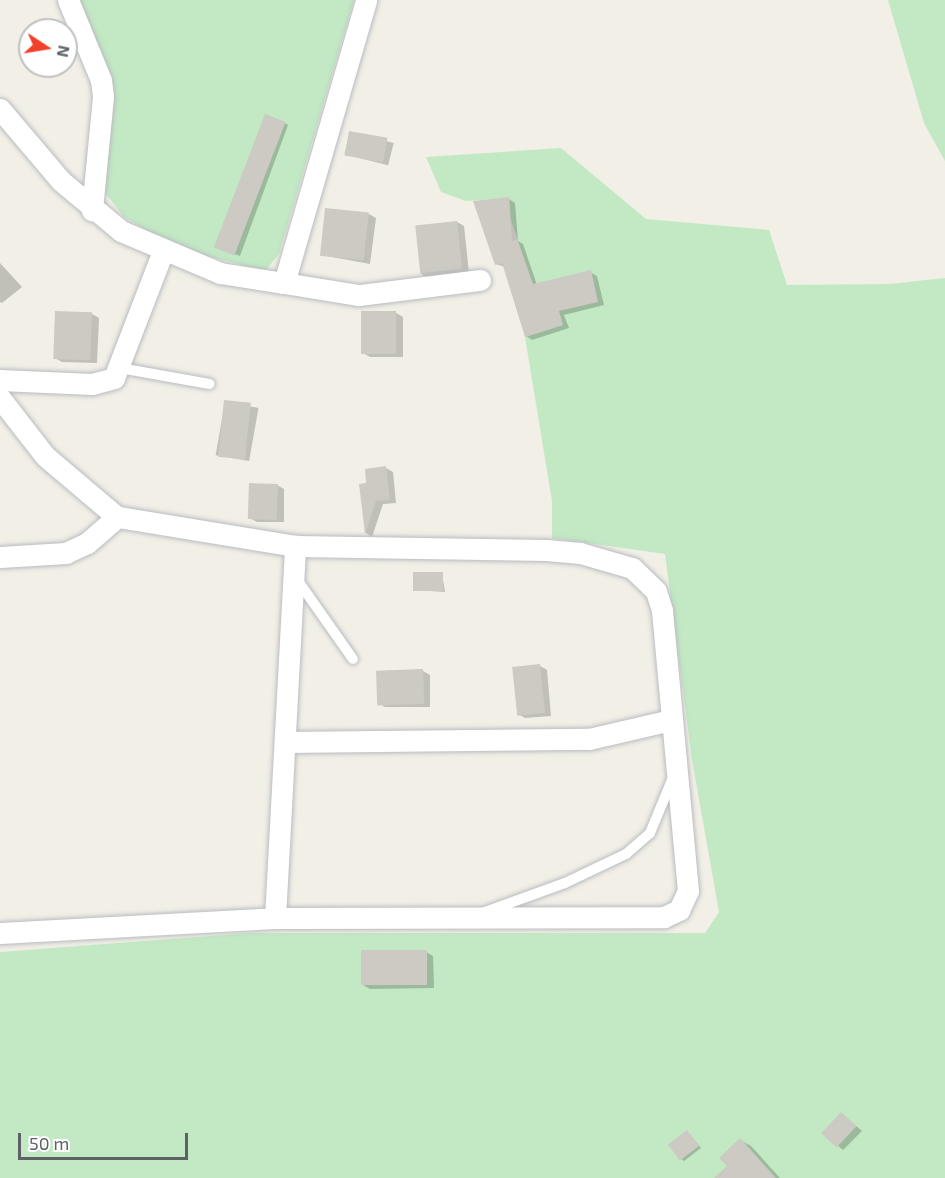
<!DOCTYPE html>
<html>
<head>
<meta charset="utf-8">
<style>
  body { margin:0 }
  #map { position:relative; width:945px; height:1178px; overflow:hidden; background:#f1efe6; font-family:"Exo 2",sans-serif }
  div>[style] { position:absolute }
  .green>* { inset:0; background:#c2e9c3 }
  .shadow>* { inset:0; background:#0003; transform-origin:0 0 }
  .building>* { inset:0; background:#cccac3; transform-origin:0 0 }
  .roads { filter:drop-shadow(0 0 2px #b9bcc0) drop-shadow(0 0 2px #b9bcc0) }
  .lane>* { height:10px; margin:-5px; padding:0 5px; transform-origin:5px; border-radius:5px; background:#fff }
  .street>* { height:21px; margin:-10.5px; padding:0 10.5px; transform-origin:10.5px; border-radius:10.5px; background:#fff }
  span { translate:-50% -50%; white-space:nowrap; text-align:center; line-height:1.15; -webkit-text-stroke:4.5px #fff; paint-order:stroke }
  .north { position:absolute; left:18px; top:18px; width:60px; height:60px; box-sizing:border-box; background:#fff; border:2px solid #bfc0c2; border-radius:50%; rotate:102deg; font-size:16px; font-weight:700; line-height:24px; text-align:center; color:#5e6267 }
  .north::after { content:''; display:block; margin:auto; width:21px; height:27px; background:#f2412b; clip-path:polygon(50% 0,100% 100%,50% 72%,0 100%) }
  .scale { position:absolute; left:18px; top:1133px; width:170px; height:27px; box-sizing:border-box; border:3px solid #5e6267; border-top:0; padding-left:8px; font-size:18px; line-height:21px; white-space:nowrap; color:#5e6267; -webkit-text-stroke:4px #fff; paint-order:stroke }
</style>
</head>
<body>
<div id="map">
  <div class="green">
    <i style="clip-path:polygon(78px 0,354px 0,279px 254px,265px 271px,195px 253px,148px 231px,124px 217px,106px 194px,103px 169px,113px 85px)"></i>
    <i style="clip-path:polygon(888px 0,945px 0,945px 161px,924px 123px)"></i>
    <i style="clip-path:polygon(561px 148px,646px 219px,769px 230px,787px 285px,890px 284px,945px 278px,945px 1178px,0 1178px,0 952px,250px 933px,705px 933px,719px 912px,692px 760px,665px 554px,552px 538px,552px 501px,525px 337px,563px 325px,540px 306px,511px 220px,509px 198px,466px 201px,441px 192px,426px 157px)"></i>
  </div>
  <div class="shadow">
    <i style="clip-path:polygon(285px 123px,288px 125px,240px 256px,220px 249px)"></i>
    <i style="left:350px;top:132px;width:45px;height:23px;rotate:14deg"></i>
    <i style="clip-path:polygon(509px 199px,515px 203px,518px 241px,523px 244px,537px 285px,590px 272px,597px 276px,604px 305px,564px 315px,569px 328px,532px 340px,526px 336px,505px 267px,496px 264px)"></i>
    <i style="clip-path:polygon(369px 214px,376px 218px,370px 264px,321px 255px)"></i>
    <i style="clip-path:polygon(457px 222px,464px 226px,469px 273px,428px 278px,421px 274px)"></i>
    <i style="clip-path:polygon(0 263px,22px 287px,2px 303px,0 302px)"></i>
    <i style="clip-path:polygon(57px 313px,92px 314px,99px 318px,97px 363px,62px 362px,55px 358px)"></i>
    <i style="clip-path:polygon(396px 313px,403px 317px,403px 357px,370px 357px,363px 353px)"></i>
    <i style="left:225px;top:402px;width:34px;height:54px;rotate:10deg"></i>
    <i style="clip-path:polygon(386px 468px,393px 472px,396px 503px,383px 504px,372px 537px,366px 533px,361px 485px,368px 484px)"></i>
    <i style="clip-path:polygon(277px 485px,284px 489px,284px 522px,257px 522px,250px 518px)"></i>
    <i style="clip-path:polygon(442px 574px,445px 592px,415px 590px)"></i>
    <i style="clip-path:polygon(540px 666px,547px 670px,551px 716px,525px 718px,518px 714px)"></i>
    <i style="clip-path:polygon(423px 671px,430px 675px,430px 707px,385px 707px,378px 703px)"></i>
    <i style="clip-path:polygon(426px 952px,433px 956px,434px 988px,370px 989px,363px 985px)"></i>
    <i style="clip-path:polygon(842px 1114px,862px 1131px,843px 1150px,823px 1133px)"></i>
    <i style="clip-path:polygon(687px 1131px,701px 1148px,684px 1161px,681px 1159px)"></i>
    <i style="clip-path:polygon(740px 1140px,751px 1146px,780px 1178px,716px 1178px,729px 1166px)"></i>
  </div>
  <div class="building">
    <i style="left:265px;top:114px;width:22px;height:143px;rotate:21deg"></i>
    <i style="left:349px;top:131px;width:39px;height:25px;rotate:10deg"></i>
    <i style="clip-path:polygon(509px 197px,512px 241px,517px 239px,533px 284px,591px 270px,598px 302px,559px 311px,563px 325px,525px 337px,502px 263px,495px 265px,473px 201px)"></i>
    <i style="left:325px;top:208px;width:44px;height:48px;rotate:6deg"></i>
    <i style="left:457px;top:221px;width:48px;height:42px;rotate:84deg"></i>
    <i style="left:55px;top:311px;width:37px;height:48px;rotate:2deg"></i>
    <i style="left:361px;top:311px;width:35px;height:43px"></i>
    <i style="left:224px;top:400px;width:27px;height:57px;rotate:6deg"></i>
    <i style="clip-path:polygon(386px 466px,390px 500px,376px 501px,365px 534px,359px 484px,366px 483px,365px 469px)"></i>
    <i style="left:249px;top:483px;width:29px;height:36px;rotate:2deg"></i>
    <i style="left:413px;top:572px;width:30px;height:19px"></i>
    <i style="left:540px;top:664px;width:49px;height:28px;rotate:84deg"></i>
    <i style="left:423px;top:669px;width:35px;height:47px;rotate:88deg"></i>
    <i style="left:427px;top:950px;width:35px;height:66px;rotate:90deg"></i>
    <i style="left:841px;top:1112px;width:21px;height:29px;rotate:43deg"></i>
    <i style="left:687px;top:1130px;width:20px;height:24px;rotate:53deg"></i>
    <i style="clip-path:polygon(740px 1138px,776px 1178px,714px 1178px,727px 1166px,719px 1158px)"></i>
  </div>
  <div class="roads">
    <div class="lane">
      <i style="left:120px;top:368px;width:91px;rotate:10.1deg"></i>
      <i style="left:296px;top:578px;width:99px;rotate:54.9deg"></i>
      <i style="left:485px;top:912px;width:85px;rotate:-19.9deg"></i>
      <i style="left:565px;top:883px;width:68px;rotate:-25.4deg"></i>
      <i style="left:626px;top:854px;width:32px;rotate:-41deg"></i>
      <i style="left:650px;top:833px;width:57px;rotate:-67.5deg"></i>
    </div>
    <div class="street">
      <i style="left:68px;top:0;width:87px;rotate:67.6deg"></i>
      <i style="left:101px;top:80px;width:17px;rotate:83deg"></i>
      <i style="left:103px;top:97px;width:114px;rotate:95.6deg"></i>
      <i style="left:0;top:109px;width:94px;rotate:49.7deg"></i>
      <i style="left:61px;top:181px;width:78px;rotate:39.8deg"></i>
      <i style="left:121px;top:231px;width:108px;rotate:23deg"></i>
      <i style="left:220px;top:273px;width:65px;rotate:8.9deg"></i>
      <i style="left:284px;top:283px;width:295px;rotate:-73.8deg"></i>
      <i style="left:284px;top:283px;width:76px;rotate:9.1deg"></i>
      <i style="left:359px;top:295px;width:122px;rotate:-7.1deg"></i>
      <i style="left:0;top:380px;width:92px;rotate:2.5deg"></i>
      <i style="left:92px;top:384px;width:23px;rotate:-15deg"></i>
      <i style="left:114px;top:378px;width:136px;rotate:-68.9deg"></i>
      <i style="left:0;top:398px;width:73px;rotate:52.2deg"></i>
      <i style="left:45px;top:456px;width:94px;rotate:40.3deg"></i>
      <i style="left:117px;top:517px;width:40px;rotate:139deg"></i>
      <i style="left:87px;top:543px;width:23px;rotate:155deg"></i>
      <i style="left:66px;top:553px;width:66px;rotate:176.5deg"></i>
      <i style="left:285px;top:742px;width:304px;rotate:-0.6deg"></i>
      <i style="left:589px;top:739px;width:84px;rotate:-13deg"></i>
      <i style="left:275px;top:918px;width:373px;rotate:-86.9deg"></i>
      <i style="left:0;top:933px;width:275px;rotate:-3.1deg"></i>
      <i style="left:275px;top:918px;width:389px;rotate:-0.1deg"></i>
      <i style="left:664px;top:917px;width:17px;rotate:-25deg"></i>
      <i style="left:679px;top:910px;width:21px;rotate:-65deg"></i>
      <i style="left:688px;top:891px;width:282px;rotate:-95.3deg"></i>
      <i style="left:662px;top:610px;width:20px;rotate:-108deg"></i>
      <i style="left:656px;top:591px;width:33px;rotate:-136deg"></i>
      <i style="left:632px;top:568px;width:54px;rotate:-163.9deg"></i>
      <i style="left:580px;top:553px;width:34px;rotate:-175deg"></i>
      <i style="left:546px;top:550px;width:251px;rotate:-179.1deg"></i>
      <i style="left:295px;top:546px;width:180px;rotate:-170.7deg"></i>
    </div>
  </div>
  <div class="north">N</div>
  <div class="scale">50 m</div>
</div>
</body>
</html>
